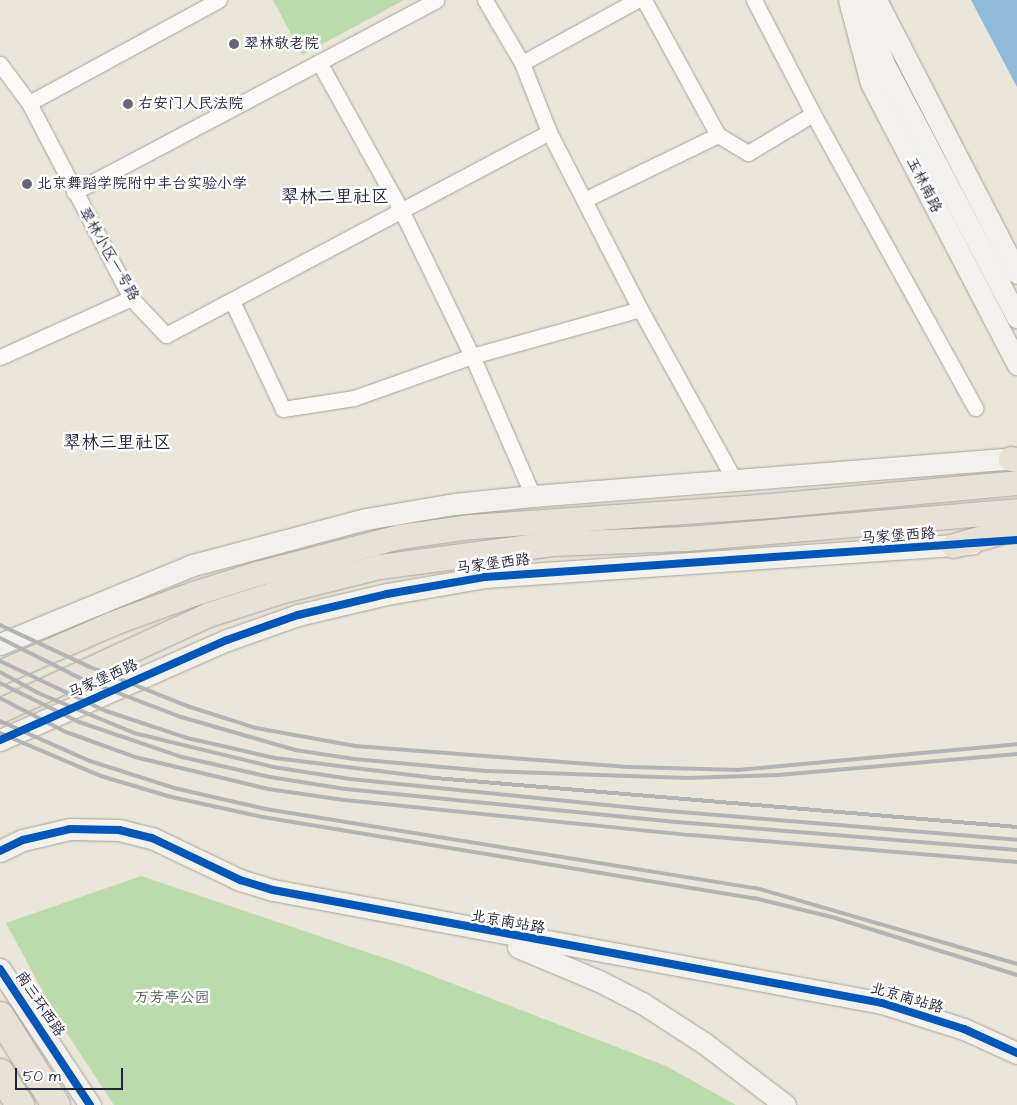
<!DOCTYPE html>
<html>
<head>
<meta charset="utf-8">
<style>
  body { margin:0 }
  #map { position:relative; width:1017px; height:1105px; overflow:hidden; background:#eae6d9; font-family:"Architects Daughter","LXGW WenKai TC",sans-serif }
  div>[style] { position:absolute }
  .green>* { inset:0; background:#bbdbac }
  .water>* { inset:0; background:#90bada }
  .roads { filter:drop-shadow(0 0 1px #a5a29e) drop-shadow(0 0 1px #a5a29e) }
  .street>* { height:15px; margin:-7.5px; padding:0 7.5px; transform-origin:7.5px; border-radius:7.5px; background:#fcfbf9 }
  .secondary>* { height:21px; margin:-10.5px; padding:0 10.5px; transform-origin:10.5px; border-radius:10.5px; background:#f3f1eb }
  .primary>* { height:24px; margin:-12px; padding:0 12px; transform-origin:12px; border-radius:12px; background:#e7e2d5 }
  .highway>* { height:28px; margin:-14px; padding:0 14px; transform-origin:14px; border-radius:14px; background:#e7e2d5 }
  .rail>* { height:4px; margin:-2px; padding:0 2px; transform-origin:2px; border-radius:2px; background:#b4b3b4 }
  .cycleway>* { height:8px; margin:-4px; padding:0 4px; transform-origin:4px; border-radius:4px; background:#0057b8 }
  .dots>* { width:14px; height:14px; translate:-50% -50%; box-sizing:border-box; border:2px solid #fff; border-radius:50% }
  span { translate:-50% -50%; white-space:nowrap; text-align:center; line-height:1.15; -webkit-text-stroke:5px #fff; paint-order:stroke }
  .poi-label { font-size:15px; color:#22223b }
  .left { translate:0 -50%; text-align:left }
  .street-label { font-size:15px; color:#22223b }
  .park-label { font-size:15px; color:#4a6056 }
  .quarter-label { font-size:18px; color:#22223b }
  .scale { position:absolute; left:15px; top:1068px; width:108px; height:22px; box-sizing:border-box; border:2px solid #22223b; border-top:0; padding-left:6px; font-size:15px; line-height:18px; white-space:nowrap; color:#22223b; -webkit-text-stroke:4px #fff; paint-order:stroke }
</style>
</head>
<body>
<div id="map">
  <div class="green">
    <i style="clip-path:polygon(273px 0,404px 0,302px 55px)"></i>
    <i style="clip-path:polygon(141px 876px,399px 963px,666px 1066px,736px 1105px,114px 1105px,60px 1023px,6px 923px)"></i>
  </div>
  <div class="water">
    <i style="clip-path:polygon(971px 0,1017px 0,1017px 87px)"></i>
  </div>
  <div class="roads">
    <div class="street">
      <i style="left:485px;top:0;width:73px;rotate:59.6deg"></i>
      <i style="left:522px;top:63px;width:74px;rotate:68.6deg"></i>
      <i style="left:549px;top:132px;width:199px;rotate:62.8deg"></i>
      <i style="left:640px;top:309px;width:196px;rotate:61.1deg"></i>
      <i style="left:644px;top:0;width:154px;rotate:61.3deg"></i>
      <i style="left:718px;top:135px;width:35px;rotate:31deg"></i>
      <i style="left:748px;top:153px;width:76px;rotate:-31deg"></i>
      <i style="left:754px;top:0;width:128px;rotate:62.6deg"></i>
      <i style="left:813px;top:114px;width:336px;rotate:61.1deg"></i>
      <i style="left:522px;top:63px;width:131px;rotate:-28.7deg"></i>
      <i style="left:0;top:64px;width:49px;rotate:53.4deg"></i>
      <i style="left:29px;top:103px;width:220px;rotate:62.4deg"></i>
      <i style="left:131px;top:298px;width:51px;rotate:46.6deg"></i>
      <i style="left:166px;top:335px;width:433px;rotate:-27.9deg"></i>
      <i style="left:29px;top:103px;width:216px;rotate:-28.5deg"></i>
      <i style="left:74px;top:192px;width:410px;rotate:-27.9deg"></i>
      <i style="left:584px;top:200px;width:149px;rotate:-25.9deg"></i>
      <i style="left:232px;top:301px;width:119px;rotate:64.7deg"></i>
      <i style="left:283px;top:409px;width:72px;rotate:-8.8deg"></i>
      <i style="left:354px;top:398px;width:125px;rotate:-19.6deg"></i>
      <i style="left:472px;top:356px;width:162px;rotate:-115.9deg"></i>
      <i style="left:401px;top:210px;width:169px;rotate:-119deg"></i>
      <i style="left:0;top:357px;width:144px;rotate:-24.2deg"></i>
      <i style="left:533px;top:496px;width:153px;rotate:-113.5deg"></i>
      <i style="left:472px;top:356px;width:174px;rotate:-15.6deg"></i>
    </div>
    <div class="secondary">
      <i style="left:849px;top:0;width:86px;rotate:75.2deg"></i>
      <i style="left:871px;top:83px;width:317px;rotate:62.5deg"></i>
      <i style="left:876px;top:0;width:307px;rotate:62.7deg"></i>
      <i style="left:863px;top:5px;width:63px;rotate:70.4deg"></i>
      <i style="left:884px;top:64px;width:286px;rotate:62.3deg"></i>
      <i style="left:0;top:644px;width:209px;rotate:-22.3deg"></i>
      <i style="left:193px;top:565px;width:179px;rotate:-14.9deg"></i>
      <i style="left:366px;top:519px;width:89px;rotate:-9.7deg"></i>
      <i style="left:454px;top:504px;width:79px;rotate:-5.8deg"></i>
      <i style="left:533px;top:496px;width:485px;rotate:-4.5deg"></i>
      <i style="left:0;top:740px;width:248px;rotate:-23.8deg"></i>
      <i style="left:227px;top:640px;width:75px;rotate:-19.4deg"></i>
      <i style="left:298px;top:615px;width:91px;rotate:-13.3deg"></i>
      <i style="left:387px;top:594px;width:99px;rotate:-9.8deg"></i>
      <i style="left:485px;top:577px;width:488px;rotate:-3.9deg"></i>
      <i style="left:0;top:851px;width:25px;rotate:-26deg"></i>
      <i style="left:23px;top:840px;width:48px;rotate:-13.2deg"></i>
      <i style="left:70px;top:829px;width:49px;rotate:1.2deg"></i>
      <i style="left:119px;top:830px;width:34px;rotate:14deg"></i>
      <i style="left:152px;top:838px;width:98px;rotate:25.5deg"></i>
      <i style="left:240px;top:880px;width:34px;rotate:17deg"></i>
      <i style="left:273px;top:890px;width:619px;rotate:10.51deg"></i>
      <i style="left:882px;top:1003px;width:86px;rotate:17.6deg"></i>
      <i style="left:964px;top:1029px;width:58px;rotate:24.4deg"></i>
      <i style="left:518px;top:947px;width:88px;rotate:22.8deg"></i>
      <i style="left:599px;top:981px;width:48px;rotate:27.1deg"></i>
      <i style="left:642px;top:1003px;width:74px;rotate:32.8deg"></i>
      <i style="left:704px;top:1043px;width:102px;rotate:37.4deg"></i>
      <i style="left:0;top:969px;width:163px;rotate:56.5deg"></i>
    </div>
    <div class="primary">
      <i style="left:1011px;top:459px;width:6px;rotate:9deg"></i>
      <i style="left:954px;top:546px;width:66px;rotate:-15.9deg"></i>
      <i style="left:0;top:673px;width:122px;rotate:-23.6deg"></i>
      <i style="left:112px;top:624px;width:87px;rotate:-20.1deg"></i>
      <i style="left:194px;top:594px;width:66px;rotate:-17.6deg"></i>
      <i style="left:257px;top:574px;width:148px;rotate:-14.5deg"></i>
      <i style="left:400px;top:537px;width:72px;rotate:-8deg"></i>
      <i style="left:471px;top:527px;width:300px;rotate:-4deg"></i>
      <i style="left:770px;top:506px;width:248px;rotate:-5.3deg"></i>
      <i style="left:0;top:711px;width:230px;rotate:-24.7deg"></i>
      <i style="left:209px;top:615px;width:82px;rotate:-17.8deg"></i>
      <i style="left:287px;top:590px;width:96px;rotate:-13.9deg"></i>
      <i style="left:380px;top:567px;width:174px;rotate:-7.6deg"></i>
      <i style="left:552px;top:544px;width:135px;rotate:-2.1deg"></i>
      <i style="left:687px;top:539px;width:331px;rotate:-4.8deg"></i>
    </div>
    <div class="highway">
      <i style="left:0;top:1016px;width:105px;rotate:57.8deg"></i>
      <i style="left:0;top:1073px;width:38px;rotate:58deg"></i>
    </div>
  </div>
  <div class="rail">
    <i style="left:0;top:625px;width:99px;rotate:25deg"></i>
    <i style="left:90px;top:667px;width:105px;rotate:21.9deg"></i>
    <i style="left:187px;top:706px;width:72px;rotate:17.7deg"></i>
    <i style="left:256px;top:728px;width:101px;rotate:10.3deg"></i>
    <i style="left:355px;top:746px;width:276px;rotate:4.4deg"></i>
    <i style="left:630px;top:767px;width:108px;rotate:1.6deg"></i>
    <i style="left:738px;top:770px;width:280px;rotate:-5.3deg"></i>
    <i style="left:0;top:638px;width:94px;rotate:26.6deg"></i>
    <i style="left:84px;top:680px;width:104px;rotate:20.9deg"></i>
    <i style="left:181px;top:717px;width:119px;rotate:16.1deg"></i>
    <i style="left:295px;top:750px;width:60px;rotate:8.7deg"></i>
    <i style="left:354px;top:759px;width:133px;rotate:5.2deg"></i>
    <i style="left:486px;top:771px;width:202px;rotate:2deg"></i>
    <i style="left:688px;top:778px;width:90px;rotate:-1.9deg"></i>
    <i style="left:778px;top:775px;width:240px;rotate:-5deg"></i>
    <i style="left:0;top:661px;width:117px;rotate:25.3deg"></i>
    <i style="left:106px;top:711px;width:85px;rotate:18.4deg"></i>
    <i style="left:187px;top:738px;width:90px;rotate:12.8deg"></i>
    <i style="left:275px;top:758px;width:161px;rotate:7.1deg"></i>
    <i style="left:435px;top:778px;width:584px;rotate:4.81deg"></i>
    <i style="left:0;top:672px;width:43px;rotate:28.9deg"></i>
    <i style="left:38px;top:693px;width:104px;rotate:22.6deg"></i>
    <i style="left:134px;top:733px;width:143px;rotate:13.7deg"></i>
    <i style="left:273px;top:767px;width:78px;rotate:8.9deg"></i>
    <i style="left:350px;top:779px;width:307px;rotate:5.8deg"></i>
    <i style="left:655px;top:810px;width:363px;rotate:4.7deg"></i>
    <i style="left:0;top:683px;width:88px;rotate:26.3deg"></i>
    <i style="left:79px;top:722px;width:109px;rotate:18.8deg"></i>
    <i style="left:182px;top:757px;width:90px;rotate:12.8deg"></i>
    <i style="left:270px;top:777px;width:76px;rotate:9.1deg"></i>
    <i style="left:345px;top:789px;width:333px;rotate:5.7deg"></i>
    <i style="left:676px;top:822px;width:342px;rotate:4.7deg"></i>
    <i style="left:0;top:698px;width:74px;rotate:27.3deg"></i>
    <i style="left:66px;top:732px;width:73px;rotate:19.9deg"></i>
    <i style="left:135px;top:757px;width:137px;rotate:13.5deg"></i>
    <i style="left:268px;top:789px;width:77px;rotate:8.2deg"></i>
    <i style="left:344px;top:800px;width:348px;rotate:5.8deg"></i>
    <i style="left:690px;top:835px;width:328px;rotate:4.7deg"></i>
    <i style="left:0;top:721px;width:98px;rotate:24deg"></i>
    <i style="left:90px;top:761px;width:88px;rotate:17.8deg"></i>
    <i style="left:174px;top:788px;width:94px;rotate:12.9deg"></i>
    <i style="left:266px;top:809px;width:496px;rotate:9.2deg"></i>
    <i style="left:756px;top:888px;width:272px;rotate:16.2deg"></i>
    <i style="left:0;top:733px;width:110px;rotate:23.1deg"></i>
    <i style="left:101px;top:776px;width:73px;rotate:16.7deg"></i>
    <i style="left:171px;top:797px;width:94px;rotate:12.3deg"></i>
    <i style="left:263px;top:817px;width:498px;rotate:9.4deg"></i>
    <i style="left:754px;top:898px;width:80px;rotate:13.7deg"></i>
    <i style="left:832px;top:917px;width:194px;rotate:17.4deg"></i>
  </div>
  <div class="cycleway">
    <i style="left:0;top:740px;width:248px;rotate:-23.8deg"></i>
    <i style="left:227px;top:640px;width:75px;rotate:-19.4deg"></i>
    <i style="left:298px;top:615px;width:91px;rotate:-13.3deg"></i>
    <i style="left:387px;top:594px;width:99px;rotate:-9.8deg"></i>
    <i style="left:485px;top:577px;width:533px;rotate:-3.98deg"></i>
    <i style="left:0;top:851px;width:25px;rotate:-26deg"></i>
    <i style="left:23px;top:840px;width:48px;rotate:-13.2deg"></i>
    <i style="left:70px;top:829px;width:49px;rotate:1.2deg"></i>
    <i style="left:119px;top:830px;width:34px;rotate:14deg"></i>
    <i style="left:152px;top:838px;width:98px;rotate:25.5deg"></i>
    <i style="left:240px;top:880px;width:34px;rotate:17deg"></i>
    <i style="left:273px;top:890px;width:619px;rotate:10.51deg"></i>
    <i style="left:882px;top:1003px;width:86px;rotate:17.6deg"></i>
    <i style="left:964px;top:1029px;width:58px;rotate:24.4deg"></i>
    <i style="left:0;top:969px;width:163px;rotate:56.5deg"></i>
  </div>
  <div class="dots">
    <i style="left:234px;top:44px;background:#686772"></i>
    <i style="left:128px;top:104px;background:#686772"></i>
    <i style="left:27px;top:184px;background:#686772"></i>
  </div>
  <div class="poi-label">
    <span class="left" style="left:244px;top:44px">翠林敬老院</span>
    <span class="left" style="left:138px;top:104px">右安门人民法院</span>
    <span class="left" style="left:37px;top:184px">北京舞蹈学院附中丰台实验小学</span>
  </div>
  <div class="street-label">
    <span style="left:924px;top:185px;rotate:63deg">玉林南路</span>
    <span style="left:109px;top:254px;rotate:60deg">翠林小区一号路</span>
    <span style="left:898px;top:536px;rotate:-4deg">马家堡西路</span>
    <span style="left:493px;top:564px;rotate:-7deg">马家堡西路</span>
    <span style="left:103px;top:679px;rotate:-24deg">马家堡西路</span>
    <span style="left:508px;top:922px;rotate:10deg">北京南站路</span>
    <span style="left:907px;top:998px;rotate:16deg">北京南站路</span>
    <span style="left:40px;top:1004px;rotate:56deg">南三环西路</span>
  </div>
  <div class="park-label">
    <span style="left:172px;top:998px">万芳亭公园</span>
  </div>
  <div class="quarter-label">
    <span style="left:335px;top:197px">翠林二里社区</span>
    <span style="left:117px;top:443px">翠林三里社区</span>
  </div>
  <div class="scale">50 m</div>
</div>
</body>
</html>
